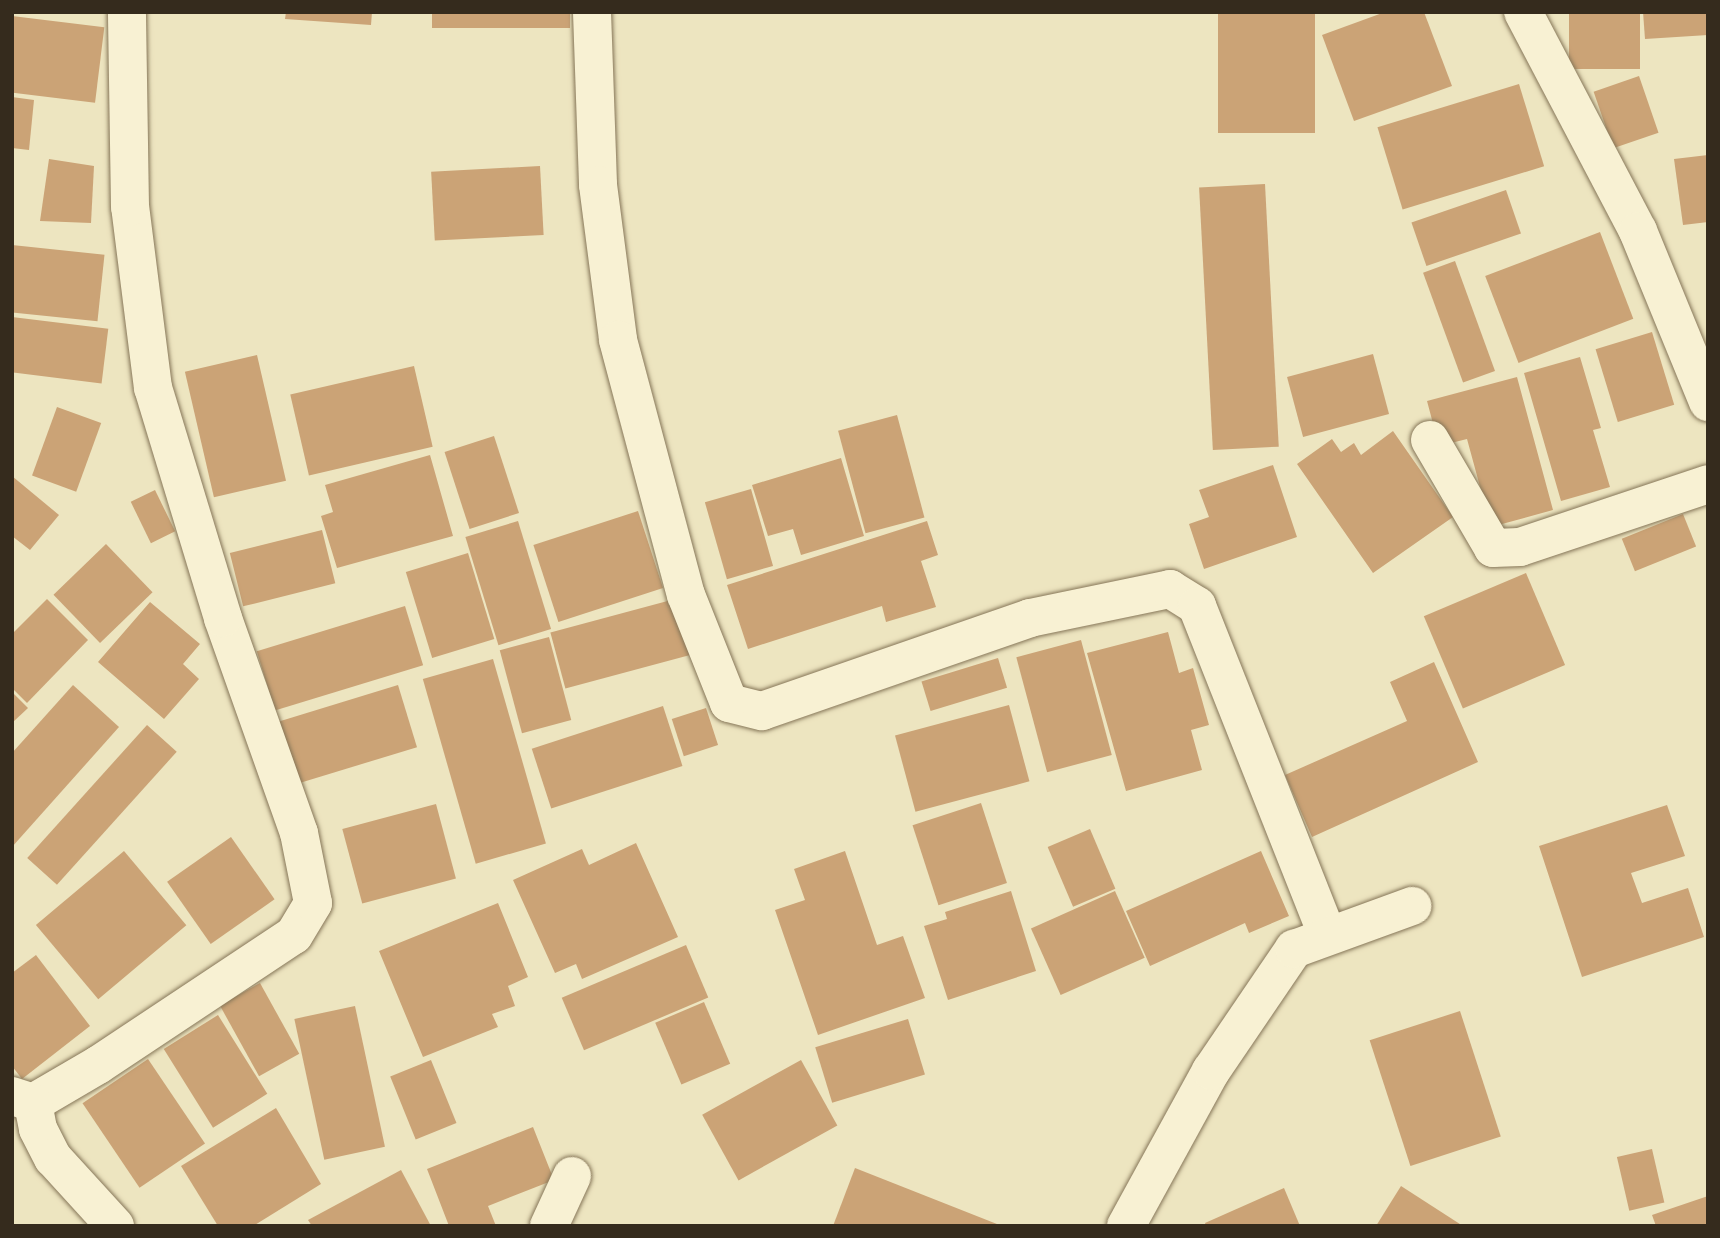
<!DOCTYPE html>
<html>
<head>
<meta charset="utf-8">
<style>
  body { margin:0 }
  #map { position:relative; width:1720px; height:1238px; overflow:hidden; background:#ede5c0; font-family:"Source Serif 4",serif }
  div>[style] { position:absolute }
  .building>* { inset:0; background:#cba376; transform-origin:0 0 }
  .roads { filter:drop-shadow(0 0 2px #867658) drop-shadow(0 0 2px #867658) }
  .minor>* { height:38px; margin:-19px; padding:0 19px; transform-origin:19px; border-radius:19px; background:#f8f1d3 }
  span { translate:-50% -50%; white-space:nowrap; text-align:center; line-height:1.15; -webkit-text-stroke:6px #f5eecf; paint-order:stroke }
  .frame { position:absolute; inset:0; border:14px solid #352b1d; pointer-events:none }
</style>
</head>
<body>
<div id="map">
  <div class="building">
    <i style="clip-path:polygon(286px 12px,372px 12px,371px 25px,285px 19px)"></i>
    <i style="left:432px;top:12px;width:138px;height:16px"></i>
    <i style="left:1218px;top:12px;width:97px;height:121px"></i>
    <i style="clip-path:polygon(1385px 12px,1424px 12px,1452px 86px,1354px 121px,1322px 35px)"></i>
    <i style="left:1569px;top:12px;width:71px;height:57px"></i>
    <i style="clip-path:polygon(1643px 12px,1708px 12px,1708px 35px,1645px 39px)"></i>
    <i style="left:12px;top:16px;width:93px;height:76px;rotate:7deg"></i>
    <i style="left:1639px;top:76px;width:60px;height:48px;rotate:71deg"></i>
    <i style="left:1519px;top:84px;width:86px;height:148px;rotate:73deg"></i>
    <i style="clip-path:polygon(12px 97px,34px 100px,29px 150px,12px 148px)"></i>
    <i style="clip-path:polygon(1708px 155px,1708px 222px,1683px 225px,1674px 159px)"></i>
    <i style="clip-path:polygon(49px 159px,94px 166px,91px 223px,40px 221px)"></i>
    <i style="left:540px;top:166px;width:69px;height:109px;rotate:87deg"></i>
    <i style="left:1265px;top:184px;width:263px;height:66px;rotate:87deg"></i>
    <i style="left:1506px;top:190px;width:46px;height:100px;rotate:71deg"></i>
    <i style="left:1600px;top:232px;width:93px;height:123px;rotate:69deg"></i>
    <i style="left:12px;top:245px;width:93px;height:67px;rotate:6deg"></i>
    <i style="left:1455px;top:261px;width:117px;height:34px;rotate:70deg"></i>
    <i style="left:12px;top:317px;width:97px;height:55px;rotate:7deg"></i>
    <i style="left:1652px;top:332px;width:76px;height:59px;rotate:73deg"></i>
    <i style="left:1373px;top:354px;width:62px;height:89px;rotate:75deg"></i>
    <i style="left:257px;top:355px;width:129px;height:74px;rotate:77deg"></i>
    <i style="clip-path:polygon(1580px 357px,1601px 428px,1593px 430px,1610px 487px,1561px 501px,1524px 373px)"></i>
    <i style="left:414px;top:366px;width:83px;height:127px;rotate:77deg"></i>
    <i style="clip-path:polygon(1517px 377px,1553px 510px,1491px 527px,1467px 439px,1439px 446px,1427px 401px)"></i>
    <i style="left:57px;top:407px;width:47px;height:73px;rotate:20deg"></i>
    <i style="left:897px;top:415px;width:106px;height:61px;rotate:75deg"></i>
    <i style="clip-path:polygon(1393px 431px,1453px 517px,1373px 573px,1297px 464px,1332px 439px,1341px 452px,1354px 443px,1361px 455px)"></i>
    <i style="left:494px;top:436px;width:81px;height:52px;rotate:72deg"></i>
    <i style="clip-path:polygon(430px 455px,453px 536px,337px 568px,321px 516px,333px 512px,325px 485px)"></i>
    <i style="clip-path:polygon(841px 458px,864px 536px,801px 555px,793px 529px,768px 536px,752px 485px)"></i>
    <i style="clip-path:polygon(1273px 465px,1297px 537px,1204px 569px,1189px 524px,1209px 517px,1199px 490px)"></i>
    <i style="clip-path:polygon(12px 476px,59px 515px,30px 550px,12px 536px)"></i>
    <i style="left:751px;top:489px;width:80px;height:48px;rotate:74deg"></i>
    <i style="left:155px;top:490px;width:46px;height:27px;rotate:64deg"></i>
    <i style="left:638px;top:511px;width:81px;height:110px;rotate:72deg"></i>
    <i style="left:1683px;top:514px;width:35px;height:66px;rotate:68deg"></i>
    <i style="left:518px;top:521px;width:113px;height:55px;rotate:73deg"></i>
    <i style="clip-path:polygon(927px 521px,938px 555px,921px 561px,936px 607px,886px 622px,882px 606px,748px 649px,727px 585px)"></i>
    <i style="left:322px;top:530px;width:55px;height:95px;rotate:76deg"></i>
    <i style="left:106px;top:544px;width:67px;height:73px;rotate:46deg"></i>
    <i style="left:468px;top:553px;width:90px;height:65px;rotate:73deg"></i>
    <i style="left:1526px;top:573px;width:100px;height:111px;rotate:67deg"></i>
    <i style="clip-path:polygon(47px 599px,88px 640px,27px 703px,12px 688px,12px 634px)"></i>
    <i style="left:675px;top:599px;width:58px;height:129px;rotate:75deg"></i>
    <i style="clip-path:polygon(150px 602px,200px 644px,183px 664px,199px 679px,164px 719px,98px 662px)"></i>
    <i style="left:405px;top:606px;width:62px;height:155px;rotate:73deg"></i>
    <i style="clip-path:polygon(1168px 632px,1179px 673px,1193px 668px,1209px 725px,1191px 730px,1202px 770px,1126px 791px,1087px 653px)"></i>
    <i style="left:549px;top:637px;width:86px;height:51px;rotate:75deg"></i>
    <i style="left:1081px;top:640px;width:119px;height:67px;rotate:75deg"></i>
    <i style="left:998px;top:658px;width:31px;height:80px;rotate:73deg"></i>
    <i style="left:493px;top:659px;width:192px;height:73px;rotate:74deg"></i>
    <i style="clip-path:polygon(1434px 662px,1478px 762px,1312px 837px,1285px 775px,1407px 721px,1390px 682px)"></i>
    <i style="clip-path:polygon(73px 685px,119px 727px,12px 847px,12px 753px)"></i>
    <i style="left:398px;top:685px;width:65px;height:127px;rotate:73deg"></i>
    <i style="clip-path:polygon(12px 692px,28px 708px,12px 723px)"></i>
    <i style="left:1009px;top:705px;width:79px;height:118px;rotate:75deg"></i>
    <i style="left:663px;top:706px;width:63px;height:138px;rotate:72deg"></i>
    <i style="left:706px;top:708px;width:39px;height:36px;rotate:72deg"></i>
    <i style="left:147px;top:725px;width:40px;height:179px;rotate:42deg"></i>
    <i style="left:981px;top:803px;width:84px;height:72px;rotate:72deg"></i>
    <i style="left:436px;top:804px;width:77px;height:97px;rotate:75deg"></i>
    <i style="clip-path:polygon(1667px 805px,1685px 856px,1631px 873px,1642px 903px,1688px 888px,1704px 937px,1582px 977px,1539px 846px)"></i>
    <i style="left:1090px;top:829px;width:65px;height:46px;rotate:67deg"></i>
    <i style="left:231px;top:837px;width:76px;height:78px;rotate:55deg"></i>
    <i style="clip-path:polygon(636px 843px,678px 937px,582px 979px,576px 964px,555px 973px,513px 880px,582px 849px,589px 865px)"></i>
    <i style="left:124px;top:851px;width:97px;height:115px;rotate:50deg"></i>
    <i style="clip-path:polygon(845px 851px,877px 945px,903px 936px,925px 998px,818px 1035px,775px 910px,805px 900px,794px 869px)"></i>
    <i style="clip-path:polygon(1261px 851px,1289px 916px,1249px 933px,1245px 923px,1150px 966px,1126px 911px)"></i>
    <i style="clip-path:polygon(1011px 891px,1036px 971px,948px 1000px,924px 926px,947px 919px,945px 912px)"></i>
    <i style="left:1115px;top:891px;width:73px;height:92px;rotate:66deg"></i>
    <i style="clip-path:polygon(498px 903px,528px 977px,508px 986px,515px 1006px,492px 1014px,498px 1027px,423px 1057px,379px 951px)"></i>
    <i style="left:686px;top:945px;width:57px;height:135px;rotate:67deg"></i>
    <i style="clip-path:polygon(36px 955px,90px 1026px,22px 1079px,12px 1066px,12px 973px)"></i>
    <i style="left:260px;top:983px;width:81px;height:46px;rotate:61deg"></i>
    <i style="left:704px;top:1002px;width:67px;height:53px;rotate:67deg"></i>
    <i style="left:355px;top:1006px;width:144px;height:62px;rotate:78deg"></i>
    <i style="left:1460px;top:1011px;width:132px;height:95px;rotate:72deg"></i>
    <i style="left:218px;top:1015px;width:93px;height:64px;rotate:58deg"></i>
    <i style="left:908px;top:1019px;width:58px;height:97px;rotate:73deg"></i>
    <i style="left:148px;top:1059px;width:102px;height:79px;rotate:56deg"></i>
    <i style="left:431px;top:1060px;width:68px;height:44px;rotate:68deg"></i>
    <i style="left:801px;top:1060px;width:75px;height:113px;rotate:61deg"></i>
    <i style="clip-path:polygon(276px 1108px,321px 1184px,253px 1226px,218px 1226px,181px 1166px)"></i>
    <i style="clip-path:polygon(533px 1127px,554px 1180px,488px 1206px,496px 1226px,449px 1226px,427px 1169px)"></i>
    <i style="left:1652px;top:1149px;width:55px;height:36px;rotate:77deg"></i>
    <i style="clip-path:polygon(855px 1168px,1002px 1226px,833px 1226px)"></i>
    <i style="clip-path:polygon(401px 1170px,431px 1226px,312px 1226px,308px 1220px)"></i>
    <i style="clip-path:polygon(1401px 1186px,1463px 1226px,1376px 1226px)"></i>
    <i style="clip-path:polygon(1284px 1188px,1300px 1226px,1206px 1226px,1205px 1223px)"></i>
    <i style="clip-path:polygon(1708px 1196px,1708px 1226px,1656px 1226px,1652px 1215px)"></i>
  </div>
  <div class="roads">
    <div class="minor">
      <i style="left:592px;top:12px;width:173px;rotate:88deg"></i>
      <i style="left:598px;top:185px;width:156px;rotate:82.6deg"></i>
      <i style="left:618px;top:340px;width:264px;rotate:75.1deg"></i>
      <i style="left:686px;top:595px;width:116px;rotate:68.3deg"></i>
      <i style="left:729px;top:703px;width:34px;rotate:14deg"></i>
      <i style="left:762px;top:711px;width:284px;rotate:-19.1deg"></i>
      <i style="left:1030px;top:618px;width:143px;rotate:-11.7deg"></i>
      <i style="left:1170px;top:589px;width:32px;rotate:32deg"></i>
      <i style="left:1197px;top:606px;width:354px;rotate:68.4deg"></i>
      <i style="left:1523px;top:12px;width:247px;rotate:62.3deg"></i>
      <i style="left:1638px;top:231px;width:185px;rotate:67.7deg"></i>
      <i style="left:1430px;top:440px;width:125px;rotate:59.7deg"></i>
      <i style="left:1493px;top:548px;width:27px;rotate:-2deg"></i>
      <i style="left:1520px;top:547px;width:198px;rotate:-18.5deg"></i>
      <i style="left:12px;top:1096px;width:22px;rotate:18deg"></i>
      <i style="left:33px;top:1103px;width:75px;rotate:-30.3deg"></i>
      <i style="left:98px;top:1065px;width:235px;rotate:-33.6deg"></i>
      <i style="left:294px;top:935px;width:37px;rotate:-59deg"></i>
      <i style="left:313px;top:903px;width:71px;rotate:-101.3deg"></i>
      <i style="left:299px;top:833px;width:228px;rotate:-109.5deg"></i>
      <i style="left:223px;top:618px;width:240px;rotate:-106.9deg"></i>
      <i style="left:153px;top:388px;width:182px;rotate:-97.2deg"></i>
      <i style="left:130px;top:207px;width:195px;rotate:-90.9deg"></i>
      <i style="left:33px;top:1103px;width:26px;rotate:79deg"></i>
      <i style="left:38px;top:1129px;width:33px;rotate:63deg"></i>
      <i style="left:53px;top:1158px;width:92px;rotate:47.6deg"></i>
      <i style="left:549px;top:1226px;width:55px;rotate:-65.3deg"></i>
      <i style="left:1126px;top:1226px;width:177px;rotate:-61.3deg"></i>
      <i style="left:1211px;top:1071px;width:148px;rotate:-55.8deg"></i>
      <i style="left:1294px;top:949px;width:126px;rotate:-20deg"></i>
    </div>
  </div>
  <div class="frame"></div>
</div>
</body>
</html>
